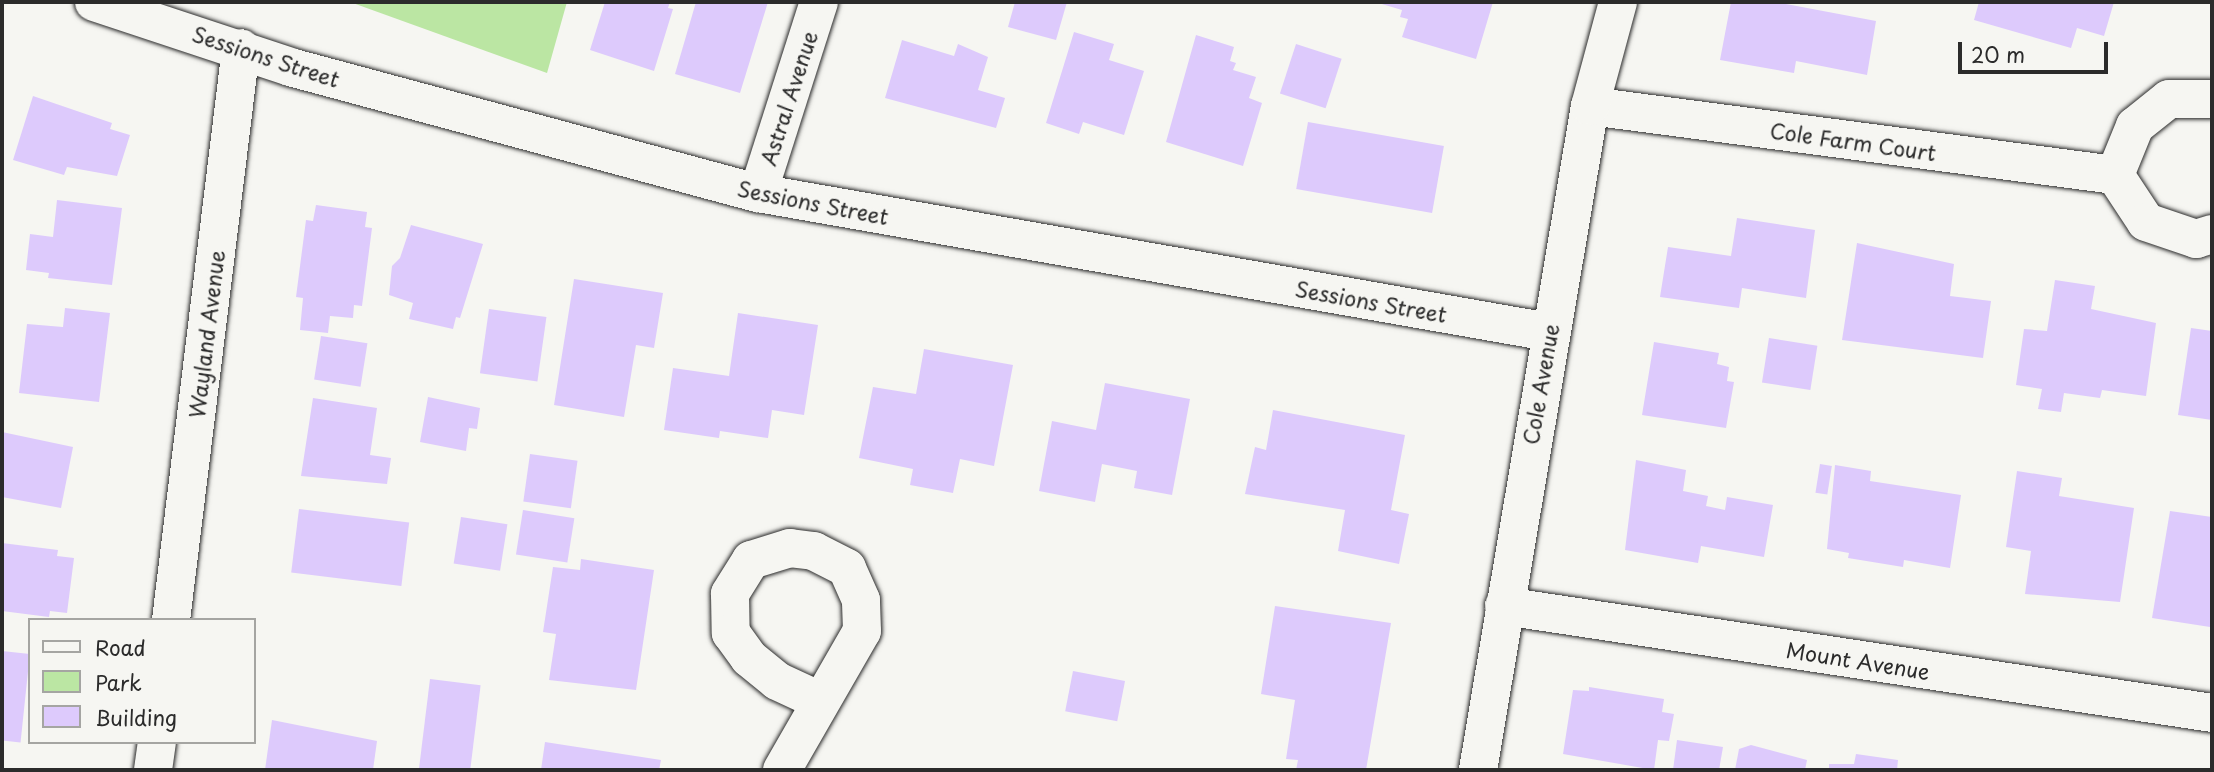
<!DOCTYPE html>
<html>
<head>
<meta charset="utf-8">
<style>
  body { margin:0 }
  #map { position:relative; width:2214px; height:772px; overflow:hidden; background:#f6f6f2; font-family:"Playpen Sans",sans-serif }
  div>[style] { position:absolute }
  .green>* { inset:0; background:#bbe6a3 }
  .building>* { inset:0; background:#ddcafc; transform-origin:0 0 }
  .roads { filter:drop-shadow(0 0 2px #2b2b2b) drop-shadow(0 0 2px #2b2b2b) }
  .minor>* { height:38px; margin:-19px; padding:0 19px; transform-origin:19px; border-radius:19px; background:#f6f6f2 }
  span { translate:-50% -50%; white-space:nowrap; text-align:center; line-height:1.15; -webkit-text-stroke:5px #f6f6f2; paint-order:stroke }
  .street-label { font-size:21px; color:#2b2b2b }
  .frame { position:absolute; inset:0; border:4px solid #2b2b2b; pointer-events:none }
  .legend { position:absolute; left:28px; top:618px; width:228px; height:126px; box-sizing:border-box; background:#f6f6f2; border:2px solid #a5a5a2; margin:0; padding:9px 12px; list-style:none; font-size:21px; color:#2b2b2b }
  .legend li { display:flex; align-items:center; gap:14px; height:35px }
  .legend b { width:35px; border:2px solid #a5a5a2 }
  .scale { position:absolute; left:1958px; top:42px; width:150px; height:32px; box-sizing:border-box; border:4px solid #2b2b2b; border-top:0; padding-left:9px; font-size:21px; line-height:24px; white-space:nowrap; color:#2b2b2b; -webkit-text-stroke:5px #f6f6f2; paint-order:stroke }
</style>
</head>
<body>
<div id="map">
  <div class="green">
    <i style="clip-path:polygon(350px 2px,567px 2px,547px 73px)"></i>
  </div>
  <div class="building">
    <i style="clip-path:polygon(605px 2px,670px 2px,668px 8px,673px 9px,654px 71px,590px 50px)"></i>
    <i style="clip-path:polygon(696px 2px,768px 2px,740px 93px,675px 74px)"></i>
    <i style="clip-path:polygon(1015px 2px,1067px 2px,1056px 40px,1008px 27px)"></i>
    <i style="clip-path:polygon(1375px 2px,1493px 2px,1476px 59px,1402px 37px,1408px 19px,1400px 17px,1402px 10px)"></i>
    <i style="clip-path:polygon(1731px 2px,1775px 2px,1876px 21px,1867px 75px,1796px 61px,1794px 73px,1720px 60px)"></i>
    <i style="clip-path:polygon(1979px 2px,2114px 2px,2104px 36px,2077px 28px,2071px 48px,1974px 20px)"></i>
    <i style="clip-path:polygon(1074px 32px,1114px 44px,1109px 60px,1144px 71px,1124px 135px,1083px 122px,1079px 134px,1046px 123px)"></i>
    <i style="clip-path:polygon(1196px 35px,1234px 47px,1230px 61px,1236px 63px,1233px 70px,1256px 77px,1249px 98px,1262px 103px,1243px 166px,1166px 142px)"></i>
    <i style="clip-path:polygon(902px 40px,954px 56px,958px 44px,988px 57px,978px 90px,1005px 98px,996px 128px,885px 98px)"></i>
    <i style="left:1296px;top:44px;width:48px;height:52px;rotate:18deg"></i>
    <i style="clip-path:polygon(33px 96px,112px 123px,110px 129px,130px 135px,117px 176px,67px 167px,64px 175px,13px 160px)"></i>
    <i style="left:1308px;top:122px;width:138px;height:68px;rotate:10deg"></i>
    <i style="clip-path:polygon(57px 200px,122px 208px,112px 285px,48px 278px,49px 273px,26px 270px,30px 234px,53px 237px)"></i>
    <i style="clip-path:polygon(316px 205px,367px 212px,365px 227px,372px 228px,362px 306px,354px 305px,353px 318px,330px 316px,328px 333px,300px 330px,303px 298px,296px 297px,306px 220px,313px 221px)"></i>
    <i style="clip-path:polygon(1737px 218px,1815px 230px,1806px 298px,1742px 288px,1739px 308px,1660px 297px,1668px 247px,1731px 256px)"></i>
    <i style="clip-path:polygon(411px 225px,483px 244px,460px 318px,456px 317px,453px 329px,409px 319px,413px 303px,389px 295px,392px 266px,400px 258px)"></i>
    <i style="clip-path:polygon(1857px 243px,1954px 264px,1950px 296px,1991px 301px,1983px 358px,1842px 340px)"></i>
    <i style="clip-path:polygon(574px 279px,663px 293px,654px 348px,636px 345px,624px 417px,554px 405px)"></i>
    <i style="clip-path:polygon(2055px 280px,2095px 286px,2091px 309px,2156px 323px,2146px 396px,2102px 390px,2100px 398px,2064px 393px,2061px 412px,2038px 409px,2042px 389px,2016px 385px,2024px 329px,2047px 331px)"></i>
    <i style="clip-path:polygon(65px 308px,110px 313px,99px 402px,19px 393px,27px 324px,63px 327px)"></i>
    <i style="left:489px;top:309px;width:58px;height:65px;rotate:8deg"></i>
    <i style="clip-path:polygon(738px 313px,818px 325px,804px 415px,772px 410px,768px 438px,720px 431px,719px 438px,664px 430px,673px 368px,729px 376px)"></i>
    <i style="clip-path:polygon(2191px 328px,2212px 331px,2212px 420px,2178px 415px)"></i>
    <i style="left:321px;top:336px;width:47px;height:44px;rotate:9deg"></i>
    <i style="left:1769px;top:338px;width:49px;height:45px;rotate:9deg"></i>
    <i style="clip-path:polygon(1654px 342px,1719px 353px,1717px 364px,1729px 367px,1727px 381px,1734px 382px,1726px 428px,1642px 415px)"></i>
    <i style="clip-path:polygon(924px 349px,1013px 365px,994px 466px,960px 459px,953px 493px,910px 485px,913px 469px,859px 458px,873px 387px,916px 394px)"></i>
    <i style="clip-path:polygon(1105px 383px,1190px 399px,1172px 495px,1134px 488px,1137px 471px,1102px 464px,1095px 502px,1039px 491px,1052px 421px,1096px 430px)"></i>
    <i style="clip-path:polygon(428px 397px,480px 408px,477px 429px,469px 428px,466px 451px,420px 442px)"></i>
    <i style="clip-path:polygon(313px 398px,377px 408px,370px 455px,391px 458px,387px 484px,301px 476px)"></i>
    <i style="clip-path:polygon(1273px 410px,1405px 435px,1391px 510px,1409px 514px,1399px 564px,1338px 551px,1345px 510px,1245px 494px,1255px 447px,1266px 450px)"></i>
    <i style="clip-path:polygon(2px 432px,73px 447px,61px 508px,2px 497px)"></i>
    <i style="left:530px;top:454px;width:48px;height:48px;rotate:8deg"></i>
    <i style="clip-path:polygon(1636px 460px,1686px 470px,1683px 491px,1708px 496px,1706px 506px,1725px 510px,1727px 497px,1773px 505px,1764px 557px,1701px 546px,1698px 563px,1625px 550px)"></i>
    <i style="left:1820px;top:464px;width:12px;height:29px;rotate:9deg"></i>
    <i style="clip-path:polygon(1835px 465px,1871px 471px,1870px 481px,1961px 495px,1950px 568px,1904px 560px,1903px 567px,1848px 558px,1849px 553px,1827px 549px)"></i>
    <i style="clip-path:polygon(2017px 471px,2062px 478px,2059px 496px,2134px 508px,2120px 602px,2025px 594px,2031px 551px,2006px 547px)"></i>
    <i style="left:299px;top:509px;width:111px;height:64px;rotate:7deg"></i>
    <i style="left:523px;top:510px;width:52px;height:45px;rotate:9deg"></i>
    <i style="clip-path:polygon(2170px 511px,2212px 517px,2210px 627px,2152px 618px)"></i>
    <i style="left:461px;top:517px;width:47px;height:47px;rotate:9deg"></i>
    <i style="clip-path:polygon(2px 543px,58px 550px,57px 556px,74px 558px,67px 613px,50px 611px,49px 617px,2px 611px)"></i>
    <i style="clip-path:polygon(581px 559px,654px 570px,636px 690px,549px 680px,556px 634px,543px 632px,553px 567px,580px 570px)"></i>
    <i style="clip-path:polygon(1275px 606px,1391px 623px,1366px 770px,1296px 770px,1298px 760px,1286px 759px,1295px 700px,1261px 694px)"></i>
    <i style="left:2px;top:651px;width:28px;height:89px;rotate:6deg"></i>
    <i style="left:1073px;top:671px;width:53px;height:41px;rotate:11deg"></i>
    <i style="left:430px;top:679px;width:51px;height:91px;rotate:7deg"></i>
    <i style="clip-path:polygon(1589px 687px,1664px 699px,1662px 712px,1674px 714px,1669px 741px,1658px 740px,1654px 770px,1563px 754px,1573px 690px,1589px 691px)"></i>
    <i style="clip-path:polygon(272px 720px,377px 741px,373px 770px,265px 770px)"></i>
    <i style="clip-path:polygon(1677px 740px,1723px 747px,1719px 770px,1673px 770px)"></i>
    <i style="clip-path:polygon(545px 742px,661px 760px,659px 770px,541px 770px)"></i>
    <i style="clip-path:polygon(1751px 745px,1807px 760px,1805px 770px,1735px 770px,1739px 749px)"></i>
    <i style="clip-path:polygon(1856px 754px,1898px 760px,1897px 770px,1829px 770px,1829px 764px,1854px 764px)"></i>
  </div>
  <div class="roads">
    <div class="minor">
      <i style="left:94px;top:2px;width:206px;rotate:18.3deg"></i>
      <i style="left:290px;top:67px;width:485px;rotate:15.1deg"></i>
      <i style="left:758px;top:193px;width:803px;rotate:9.97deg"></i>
      <i style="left:1590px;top:106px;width:530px;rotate:7.49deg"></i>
      <i style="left:2115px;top:175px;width:56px;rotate:56.6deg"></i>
      <i style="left:2146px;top:222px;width:53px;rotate:18.8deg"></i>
      <i style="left:2196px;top:239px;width:17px;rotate:-17deg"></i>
      <i style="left:2115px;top:175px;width:53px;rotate:-67.8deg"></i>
      <i style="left:2135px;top:126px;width:43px;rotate:-38.5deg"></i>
      <i style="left:2169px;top:99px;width:43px"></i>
      <i style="left:758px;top:193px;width:201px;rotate:-72.3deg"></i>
      <i style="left:1504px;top:606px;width:716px;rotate:8.59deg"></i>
      <i style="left:171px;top:620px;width:576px;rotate:-83.02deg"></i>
      <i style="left:153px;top:770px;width:28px;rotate:-82deg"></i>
      <i style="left:782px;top:770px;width:160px;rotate:-60.1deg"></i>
      <i style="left:862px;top:631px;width:31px;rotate:-92deg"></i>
      <i style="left:861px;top:600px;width:35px;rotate:-114deg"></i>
      <i style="left:847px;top:568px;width:37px;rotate:-153deg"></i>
      <i style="left:814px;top:551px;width:24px;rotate:-173deg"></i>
      <i style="left:790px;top:548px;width:41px;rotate:162.9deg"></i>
      <i style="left:751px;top:560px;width:40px;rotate:122deg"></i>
      <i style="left:730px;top:594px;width:39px;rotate:89deg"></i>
      <i style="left:731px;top:633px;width:31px;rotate:54deg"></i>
      <i style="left:749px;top:658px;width:36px;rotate:39deg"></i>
      <i style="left:777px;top:681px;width:47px;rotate:24.9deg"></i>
      <i style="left:1478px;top:770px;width:673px;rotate:-80.43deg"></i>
      <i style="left:1590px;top:106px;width:108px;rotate:-74.9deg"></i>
    </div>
  </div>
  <div class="street-label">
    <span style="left:266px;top:56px;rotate:18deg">Sessions Street</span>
    <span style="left:788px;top:98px;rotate:-72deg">Astral Avenue</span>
    <span style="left:1853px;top:141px;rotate:8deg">Cole Farm Court</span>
    <span style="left:813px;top:202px;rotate:11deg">Sessions Street</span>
    <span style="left:1371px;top:301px;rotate:10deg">Sessions Street</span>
    <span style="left:206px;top:334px;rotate:-83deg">Wayland Avenue</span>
    <span style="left:1540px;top:384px;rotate:-80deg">Cole Avenue</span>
    <span style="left:1858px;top:660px;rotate:9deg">Mount Avenue</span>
  </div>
  <div class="frame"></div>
  <ul class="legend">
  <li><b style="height:9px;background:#f6f6f2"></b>Road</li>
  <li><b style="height:19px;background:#bbe6a3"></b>Park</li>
  <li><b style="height:19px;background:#ddcafc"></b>Building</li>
  </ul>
  <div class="scale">20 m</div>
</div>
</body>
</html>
